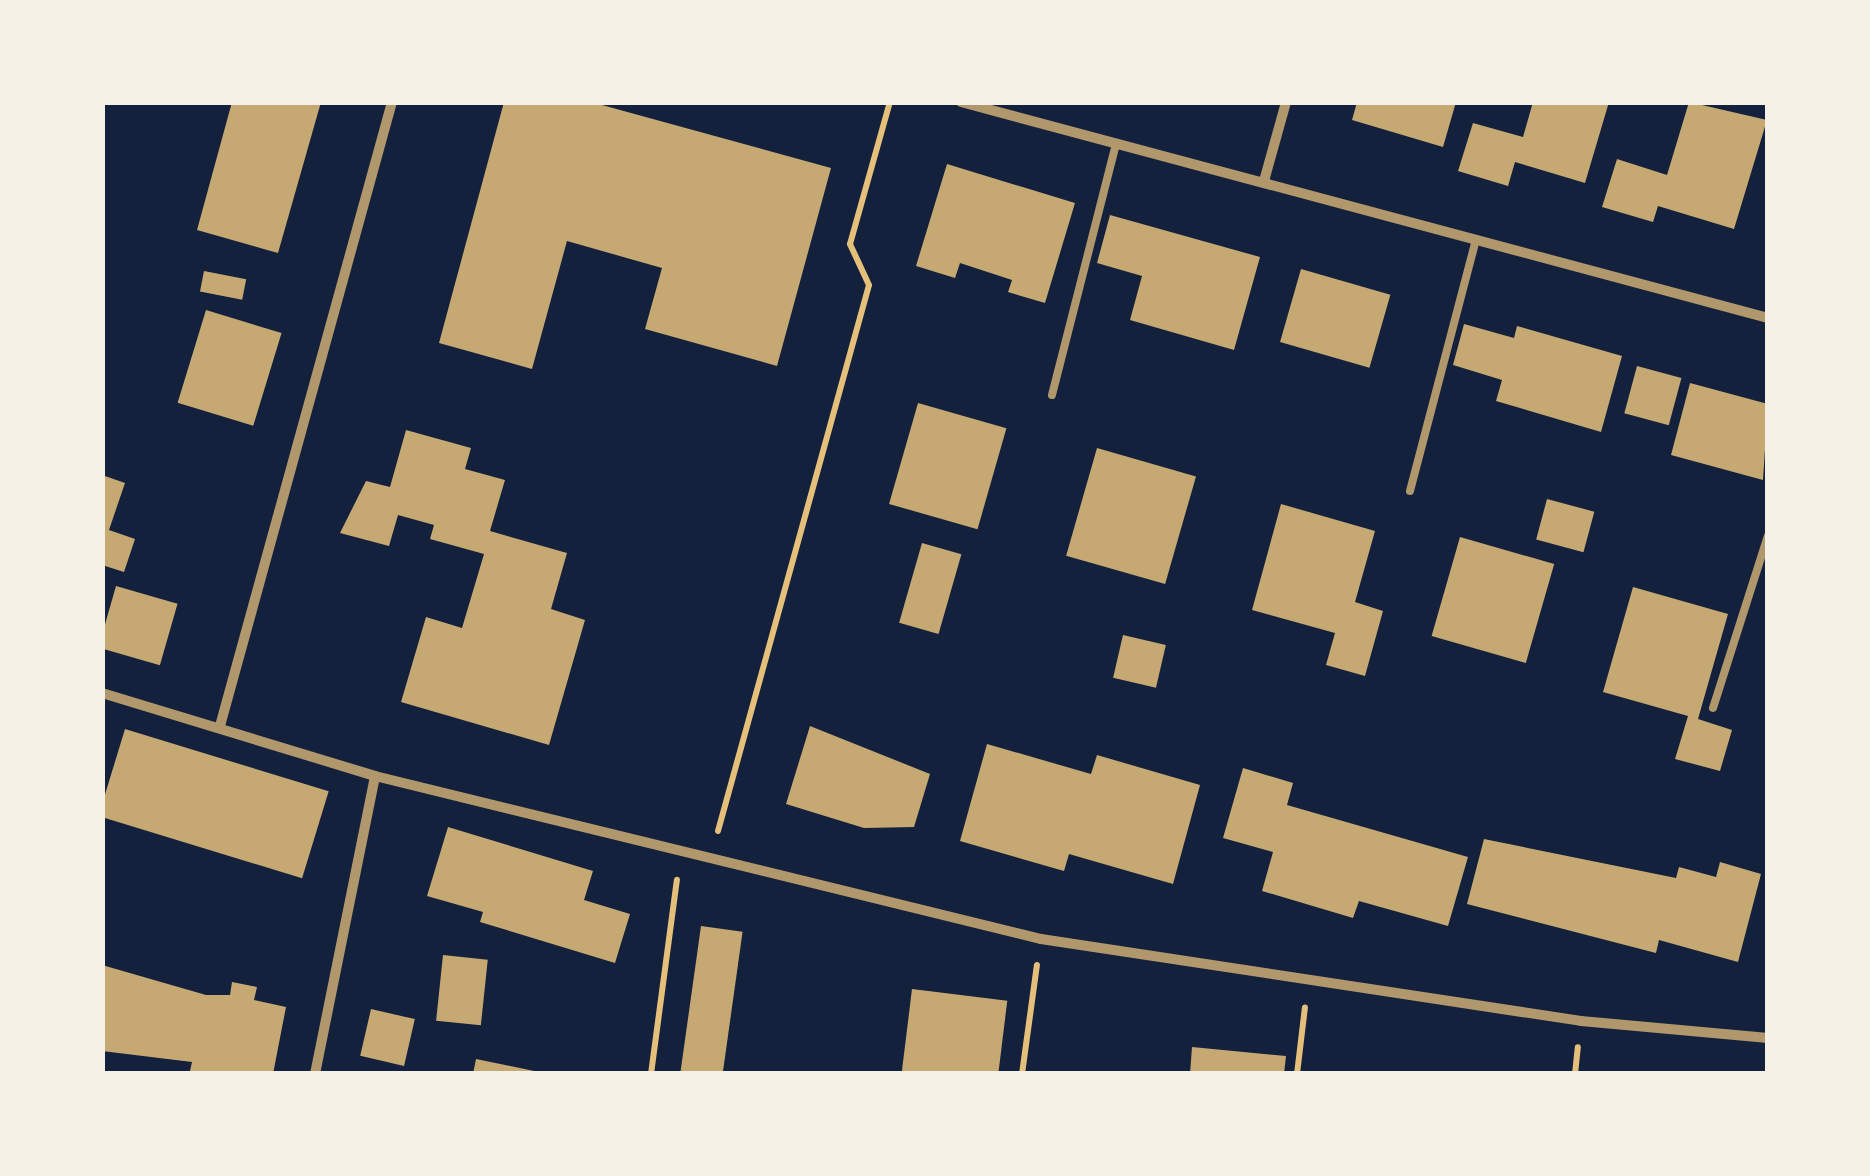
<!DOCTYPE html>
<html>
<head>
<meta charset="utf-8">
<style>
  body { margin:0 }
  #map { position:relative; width:1870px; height:1176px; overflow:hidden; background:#14213d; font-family:Ubuntu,sans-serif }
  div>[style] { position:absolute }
  .building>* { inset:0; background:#c6a872; transform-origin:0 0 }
  .path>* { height:6px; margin:-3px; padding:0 3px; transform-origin:3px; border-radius:3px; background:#e5c07b }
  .service>* { height:8px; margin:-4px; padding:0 4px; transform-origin:4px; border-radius:4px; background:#b1986c }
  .minor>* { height:10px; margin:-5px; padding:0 5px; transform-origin:5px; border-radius:5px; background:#b1986c }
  span { translate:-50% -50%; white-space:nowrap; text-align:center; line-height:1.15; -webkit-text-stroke:8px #f6f1e7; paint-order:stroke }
  .frame { position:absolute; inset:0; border:105px solid #f6f1e7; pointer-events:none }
</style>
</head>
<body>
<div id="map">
  <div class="building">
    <i style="clip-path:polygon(232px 102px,321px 102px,278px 253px,197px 230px)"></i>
    <i style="clip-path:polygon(504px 102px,591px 102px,831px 168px,777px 366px,645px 329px,662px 268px,567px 241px,532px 369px,439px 343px)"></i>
    <i style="clip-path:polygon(1357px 102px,1456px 102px,1443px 147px,1352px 120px)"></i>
    <i style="clip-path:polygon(1533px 102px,1609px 102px,1585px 183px,1515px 162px,1508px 186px,1458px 171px,1473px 123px,1523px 137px)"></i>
    <i style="clip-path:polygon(1689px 102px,1767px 120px,1734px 229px,1658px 206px,1653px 222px,1602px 207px,1617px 159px,1667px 175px)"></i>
    <i style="clip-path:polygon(947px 164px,1075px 203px,1045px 303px,1008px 292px,1012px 280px,960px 263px,955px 278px,916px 266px)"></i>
    <i style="clip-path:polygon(1110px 215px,1260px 257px,1234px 350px,1130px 320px,1142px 276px,1097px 263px)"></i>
    <i style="left:1301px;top:269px;width:93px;height:76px;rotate:16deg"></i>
    <i style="left:204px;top:271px;width:43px;height:21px;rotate:11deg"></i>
    <i style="left:206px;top:310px;width:79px;height:97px;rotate:17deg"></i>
    <i style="clip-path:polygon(1464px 324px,1514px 338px,1517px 326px,1622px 356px,1601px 432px,1496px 401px,1502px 380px,1453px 365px)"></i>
    <i style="left:1637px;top:366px;width:46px;height:49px;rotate:15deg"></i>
    <i style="clip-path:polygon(1690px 383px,1768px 404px,1763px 480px,1671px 455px)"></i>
    <i style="left:918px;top:403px;width:92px;height:105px;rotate:16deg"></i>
    <i style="clip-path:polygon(406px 430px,471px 448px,465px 469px,505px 480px,490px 531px,567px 553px,551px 609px,585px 620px,549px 745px,401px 702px,426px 617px,462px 628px,484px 554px,430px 539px,434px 525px,398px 515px,389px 546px,340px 533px,366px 481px,390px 487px)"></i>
    <i style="left:1097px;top:448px;width:103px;height:112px;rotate:16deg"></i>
    <i style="clip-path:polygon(102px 475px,125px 483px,109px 530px,135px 539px,124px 572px,102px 565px)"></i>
    <i style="left:1547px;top:499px;width:49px;height:42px;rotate:15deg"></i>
    <i style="clip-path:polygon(1281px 504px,1375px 531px,1355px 602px,1383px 611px,1365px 676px,1326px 665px,1335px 633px,1252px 610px)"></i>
    <i style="left:1460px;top:537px;width:98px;height:103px;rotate:16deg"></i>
    <i style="left:922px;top:543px;width:41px;height:83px;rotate:16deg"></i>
    <i style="left:116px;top:586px;width:64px;height:64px;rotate:16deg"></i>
    <i style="clip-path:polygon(1633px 587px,1728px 614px,1698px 719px,1732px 730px,1720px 771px,1675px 759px,1688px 716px,1603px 692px)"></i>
    <i style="left:1123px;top:635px;width:44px;height:44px;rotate:13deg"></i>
    <i style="clip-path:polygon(810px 726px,930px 774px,914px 827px,864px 828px,786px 804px)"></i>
    <i style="left:125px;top:729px;width:213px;height:91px;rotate:17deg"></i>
    <i style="clip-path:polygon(987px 744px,1091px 774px,1097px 755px,1200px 785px,1173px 884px,1069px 854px,1064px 871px,960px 841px)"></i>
    <i style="clip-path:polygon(1243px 768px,1293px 783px,1287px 805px,1468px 857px,1448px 926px,1359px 901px,1353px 918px,1262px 891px,1273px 852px,1223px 838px)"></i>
    <i style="clip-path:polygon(448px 827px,593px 871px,584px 900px,630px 914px,615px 963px,480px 922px,483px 912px,427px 896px)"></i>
    <i style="clip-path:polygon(1484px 839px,1676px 878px,1679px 867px,1716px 877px,1720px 862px,1761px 874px,1738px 962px,1659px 940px,1656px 953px,1467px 904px)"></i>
    <i style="left:701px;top:926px;width:42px;height:149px;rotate:8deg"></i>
    <i style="left:443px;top:955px;width:45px;height:66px;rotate:6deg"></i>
    <i style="clip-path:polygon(102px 965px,206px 995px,230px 995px,232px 982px,257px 987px,254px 1000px,286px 1007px,273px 1074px,202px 1074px,190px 1071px,192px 1062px,102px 1051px)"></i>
    <i style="left:912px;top:989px;width:96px;height:86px;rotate:7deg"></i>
    <i style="left:371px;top:1009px;width:45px;height:48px;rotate:13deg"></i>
    <i style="clip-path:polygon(1192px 1047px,1286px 1056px,1284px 1074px,1190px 1074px)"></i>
    <i style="clip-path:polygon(476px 1059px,539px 1072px,539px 1074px,473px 1074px)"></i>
  </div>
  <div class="path">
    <i style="left:718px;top:831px;width:566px;rotate:-74.54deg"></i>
    <i style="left:869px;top:285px;width:45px;rotate:-114.9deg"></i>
    <i style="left:850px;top:244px;width:148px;rotate:-74.3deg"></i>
    <i style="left:651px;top:1074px;width:196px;rotate:-82.4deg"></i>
    <i style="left:1022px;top:1074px;width:110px;rotate:-82.2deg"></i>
    <i style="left:1297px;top:1074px;width:67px;rotate:-83.2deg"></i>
    <i style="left:1575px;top:1074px;width:27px;rotate:-84deg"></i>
  </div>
  <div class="service">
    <i style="left:1052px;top:395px;width:260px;rotate:-75.7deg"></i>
    <i style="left:1410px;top:491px;width:260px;rotate:-75.3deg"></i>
    <i style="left:1713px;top:708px;width:181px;rotate:-72.3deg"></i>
  </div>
  <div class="minor">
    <i style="left:961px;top:102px;width:835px;rotate:14.98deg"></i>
    <i style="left:1264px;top:181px;width:82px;rotate:-74.4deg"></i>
    <i style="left:102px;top:693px;width:285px;rotate:16.9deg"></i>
    <i style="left:375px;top:776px;width:686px;rotate:13.75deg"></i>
    <i style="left:1041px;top:939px;width:546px;rotate:8.63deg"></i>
    <i style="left:1581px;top:1021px;width:188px;rotate:5.2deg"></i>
    <i style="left:220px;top:726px;width:647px;rotate:-74.59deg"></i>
    <i style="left:315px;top:1074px;width:304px;rotate:-78.6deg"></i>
  </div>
  <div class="frame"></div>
</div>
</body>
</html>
